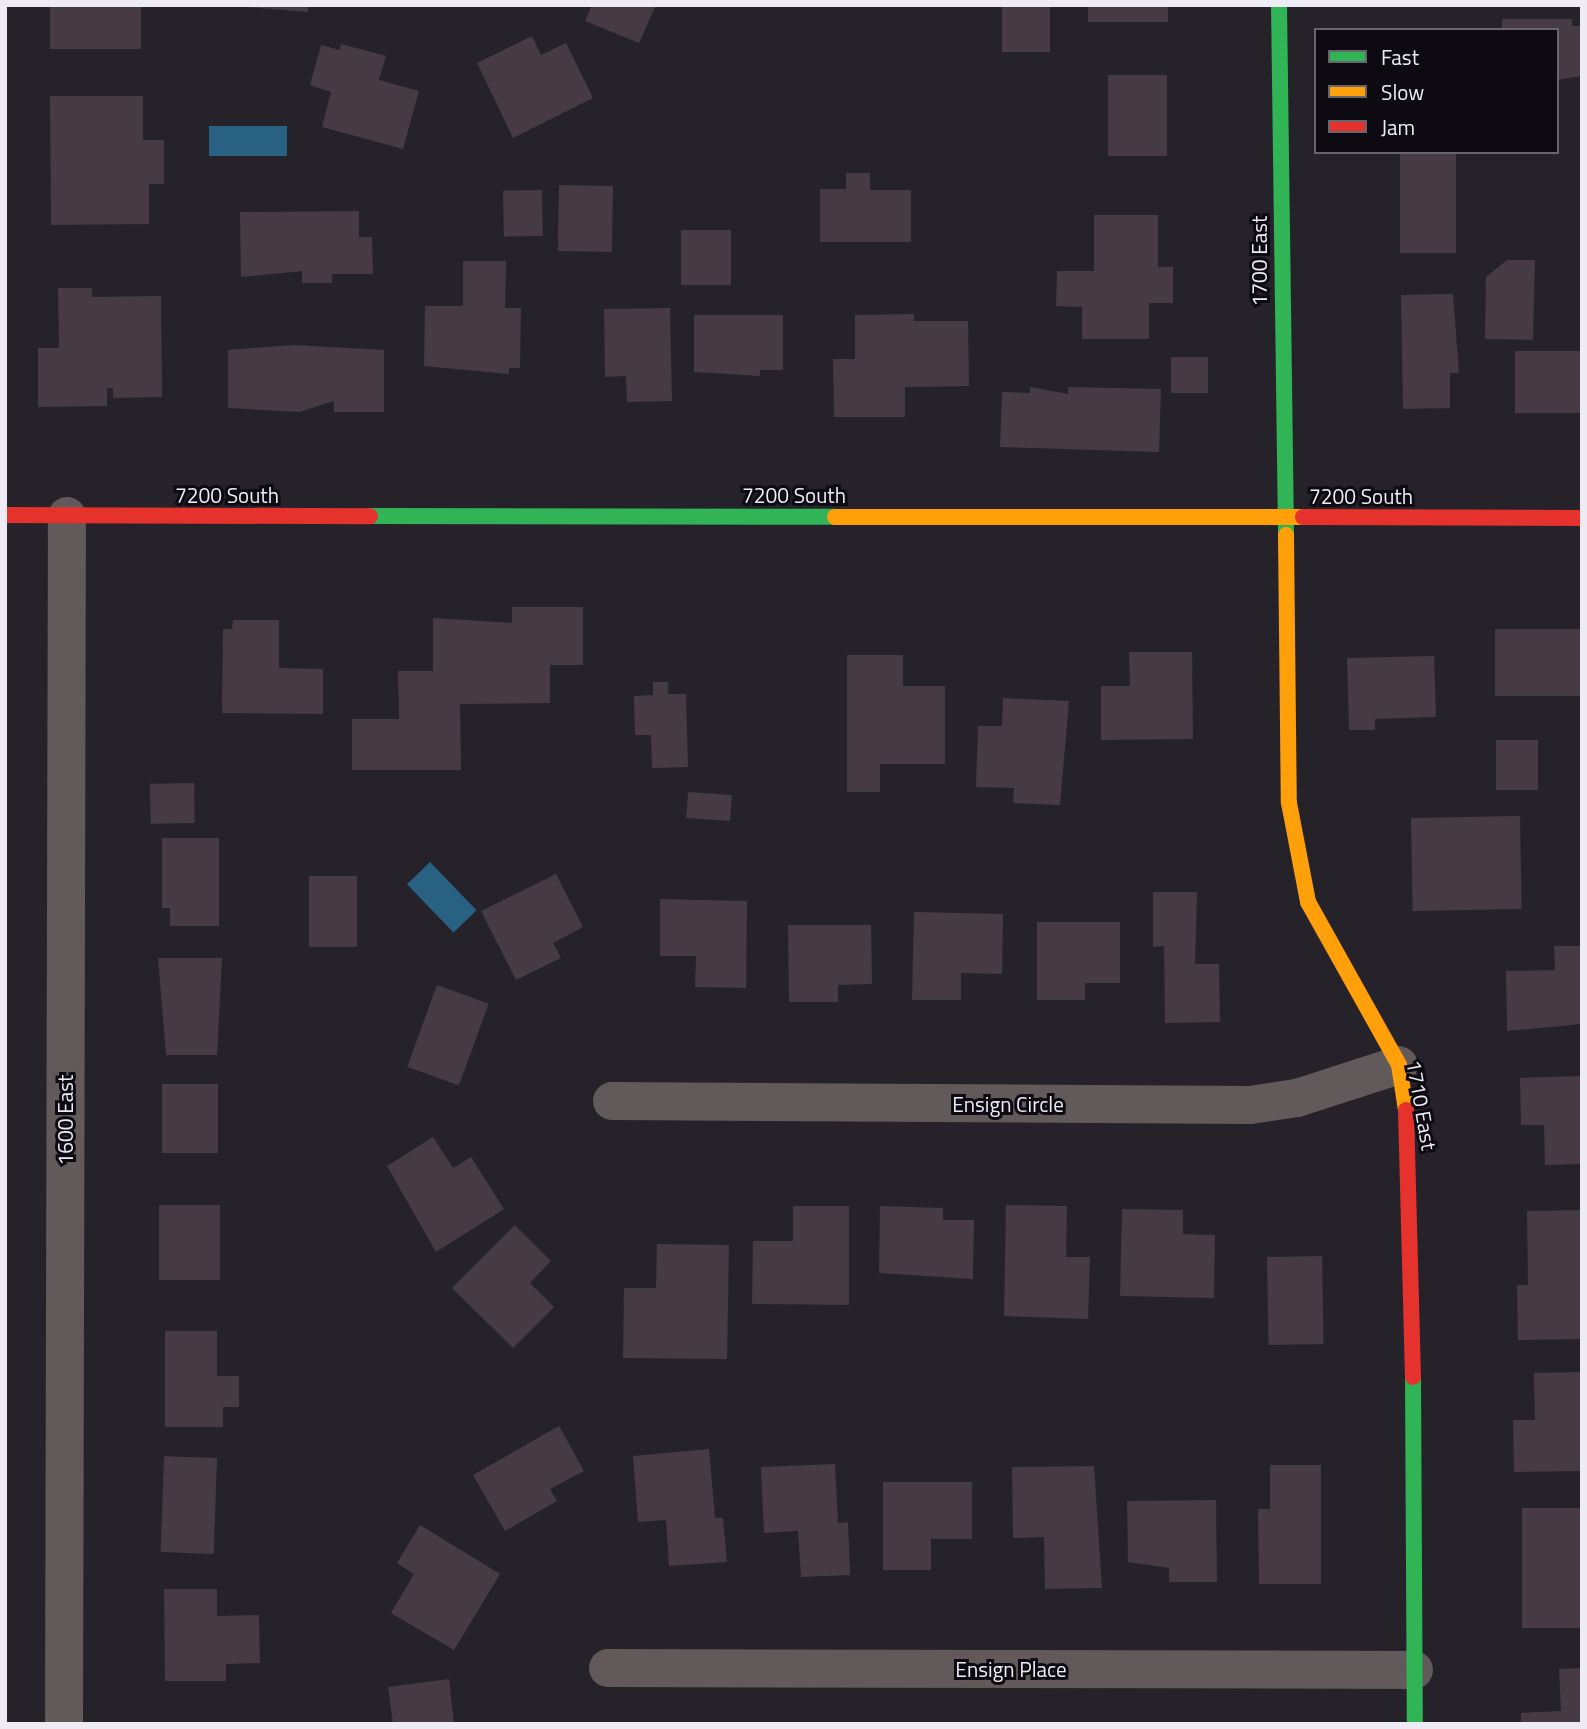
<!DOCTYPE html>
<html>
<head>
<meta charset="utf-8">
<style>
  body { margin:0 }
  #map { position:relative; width:1587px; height:1729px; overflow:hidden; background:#26222a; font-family:"Titillium Web",sans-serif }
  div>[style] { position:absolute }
  .water>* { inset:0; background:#296182; transform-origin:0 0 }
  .building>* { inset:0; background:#473b43; transform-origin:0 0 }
  .street>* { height:38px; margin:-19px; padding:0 19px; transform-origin:19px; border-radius:19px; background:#62595b }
  .fast>* { height:16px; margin:-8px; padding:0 8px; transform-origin:8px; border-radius:8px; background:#30b455 }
  .slow>* { height:16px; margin:-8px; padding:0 8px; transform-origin:8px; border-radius:8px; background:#ff9f0a }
  .jam>* { height:16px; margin:-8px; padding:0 8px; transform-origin:8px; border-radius:8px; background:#e5322d }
  span { translate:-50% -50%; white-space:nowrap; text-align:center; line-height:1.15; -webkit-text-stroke:6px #0d0a11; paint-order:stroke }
  .street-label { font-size:21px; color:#efebf5 }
  .frame { position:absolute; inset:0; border:7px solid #efebf5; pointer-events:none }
  .legend { position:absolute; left:1314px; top:28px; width:245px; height:126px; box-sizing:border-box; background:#0d0a11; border:2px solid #67646c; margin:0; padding:9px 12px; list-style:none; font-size:21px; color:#efebf5 }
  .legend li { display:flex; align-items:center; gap:14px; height:35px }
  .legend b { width:35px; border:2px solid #67646c }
</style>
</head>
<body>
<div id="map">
  <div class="water">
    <i style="left:209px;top:126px;width:78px;height:30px"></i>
    <i style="left:430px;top:862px;width:67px;height:32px;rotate:46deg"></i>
  </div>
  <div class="building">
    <i style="left:50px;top:5px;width:91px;height:44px"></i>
    <i style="clip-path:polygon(222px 5px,308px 5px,308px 12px)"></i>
    <i style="clip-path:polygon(592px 5px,656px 5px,639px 43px,585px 21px)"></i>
    <i style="left:1002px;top:5px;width:48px;height:47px"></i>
    <i style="left:1088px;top:5px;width:80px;height:17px"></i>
    <i style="clip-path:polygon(1502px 19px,1572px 19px,1572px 26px,1582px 26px,1582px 76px,1557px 80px,1557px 30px,1502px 30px)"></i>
    <i style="clip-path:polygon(532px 36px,541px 55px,566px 43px,593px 98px,513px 138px,477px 63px)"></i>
    <i style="clip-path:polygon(341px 44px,386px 56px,379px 80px,419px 91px,403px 149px,322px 127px,331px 92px,310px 85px,321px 45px,340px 50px)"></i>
    <i style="left:1167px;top:75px;width:81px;height:59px;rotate:90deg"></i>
    <i style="clip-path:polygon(50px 96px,143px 96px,143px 140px,164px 140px,164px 184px,149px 184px,149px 224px,51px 225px)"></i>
    <i style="left:1400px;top:152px;width:56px;height:101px"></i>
    <i style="clip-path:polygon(846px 173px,870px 173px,870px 190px,911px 190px,911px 242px,820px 242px,820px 189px,846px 189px)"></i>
    <i style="left:559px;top:185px;width:54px;height:66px;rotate:1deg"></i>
    <i style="left:542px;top:190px;width:46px;height:39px;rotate:89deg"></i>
    <i style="clip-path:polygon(359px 211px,359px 237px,372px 237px,373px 274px,332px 274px,332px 283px,302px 283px,302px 271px,241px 277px,240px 212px)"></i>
    <i style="clip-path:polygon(1094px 215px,1158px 215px,1158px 267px,1173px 267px,1173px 303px,1149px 303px,1149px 339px,1082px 339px,1082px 307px,1056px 306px,1057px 271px,1094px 271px)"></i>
    <i style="left:731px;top:230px;width:55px;height:50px;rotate:90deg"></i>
    <i style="clip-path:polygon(1507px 260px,1535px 260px,1533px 340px,1485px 339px,1486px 277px)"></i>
    <i style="clip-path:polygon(463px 261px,506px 261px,505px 308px,521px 308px,520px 368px,509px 368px,509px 374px,424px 366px,425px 306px,463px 306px)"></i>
    <i style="clip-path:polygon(58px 288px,92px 288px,92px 297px,161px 296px,162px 397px,113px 398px,113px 388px,107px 388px,107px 406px,38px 407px,38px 348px,59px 348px)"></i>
    <i style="clip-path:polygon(1453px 294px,1459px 373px,1450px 373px,1450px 408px,1403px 409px,1401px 295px)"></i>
    <i style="clip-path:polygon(670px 308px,672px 401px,627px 402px,626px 376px,605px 377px,604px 309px)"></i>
    <i style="clip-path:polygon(914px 314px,914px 321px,968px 321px,969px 386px,905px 387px,905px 417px,834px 417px,833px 359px,855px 359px,855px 315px)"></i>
    <i style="clip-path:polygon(694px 315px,783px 315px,783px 370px,760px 370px,760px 376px,694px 372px)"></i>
    <i style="clip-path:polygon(293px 345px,384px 350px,384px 412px,334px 412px,334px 401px,299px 412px,228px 408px,228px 350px)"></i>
    <i style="left:1582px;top:351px;width:62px;height:67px;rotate:90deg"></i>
    <i style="left:1171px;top:357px;width:37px;height:36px"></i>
    <i style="clip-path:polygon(1030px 387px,1068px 394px,1068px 387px,1161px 389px,1159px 452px,1000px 447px,1002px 392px,1030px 393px)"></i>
    <i style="clip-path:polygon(512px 607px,583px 607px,583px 665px,550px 665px,550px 703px,460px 704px,461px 770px,352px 770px,352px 719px,399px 719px,398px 671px,433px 671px,433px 618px,512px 623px)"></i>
    <i style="clip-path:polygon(233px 620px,279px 620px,279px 668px,323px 669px,323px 714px,222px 713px,223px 629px,232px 629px)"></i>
    <i style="left:1582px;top:629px;width:67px;height:87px;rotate:90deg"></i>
    <i style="clip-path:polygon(1129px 652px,1192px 652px,1193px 739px,1101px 740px,1101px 686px,1130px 686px)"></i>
    <i style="clip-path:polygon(847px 655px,903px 655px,903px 686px,945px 686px,945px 764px,880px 764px,880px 792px,847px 792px)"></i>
    <i style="clip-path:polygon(1434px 656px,1436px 717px,1375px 719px,1375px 730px,1349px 730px,1347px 658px)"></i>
    <i style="clip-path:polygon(653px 682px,668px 682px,668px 694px,686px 694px,688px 767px,652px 768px,651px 735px,635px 735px,634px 696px,653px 695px)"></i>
    <i style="clip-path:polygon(1003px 698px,1069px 701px,1060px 805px,1013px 803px,1014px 788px,976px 787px,978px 726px,1002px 726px)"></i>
    <i style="left:1496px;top:740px;width:42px;height:50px"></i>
    <i style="left:194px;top:783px;width:40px;height:44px;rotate:89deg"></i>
    <i style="left:688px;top:792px;width:44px;height:26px;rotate:4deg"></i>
    <i style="left:1520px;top:816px;width:93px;height:109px;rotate:89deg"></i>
    <i style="clip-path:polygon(162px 838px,219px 838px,219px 926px,170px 926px,170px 908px,162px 908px)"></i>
    <i style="clip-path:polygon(556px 874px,583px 927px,553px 943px,561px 958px,516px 980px,481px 911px)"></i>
    <i style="left:309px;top:876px;width:48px;height:71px"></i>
    <i style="clip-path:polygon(1153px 892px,1197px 892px,1195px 964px,1219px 964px,1220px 1022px,1165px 1023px,1164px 946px,1153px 947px)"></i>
    <i style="clip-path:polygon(660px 899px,747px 901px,746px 988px,695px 987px,696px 956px,660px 956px)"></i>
    <i style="clip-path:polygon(914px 912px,1003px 914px,1002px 974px,961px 973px,961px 1000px,912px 1000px)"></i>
    <i style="clip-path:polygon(1037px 922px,1120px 922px,1120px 983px,1085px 983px,1085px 1000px,1037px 1000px)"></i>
    <i style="clip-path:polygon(788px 925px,871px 925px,872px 984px,838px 985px,838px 1002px,789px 1002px)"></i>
    <i style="clip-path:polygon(1554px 946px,1582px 946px,1582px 1024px,1507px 1031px,1506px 971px,1555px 970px)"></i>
    <i style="clip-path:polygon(158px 958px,222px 958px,217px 1055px,166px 1055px)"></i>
    <i style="left:437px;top:985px;width:55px;height:87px;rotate:20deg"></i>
    <i style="clip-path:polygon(1582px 1076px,1582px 1164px,1545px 1165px,1544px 1125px,1521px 1125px,1520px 1078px)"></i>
    <i style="left:162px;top:1084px;width:56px;height:69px"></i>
    <i style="clip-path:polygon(433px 1137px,453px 1168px,471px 1157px,504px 1209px,436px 1252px,387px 1166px)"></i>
    <i style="left:220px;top:1205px;width:75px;height:61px;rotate:90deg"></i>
    <i style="clip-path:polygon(1006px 1205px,1067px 1206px,1066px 1257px,1090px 1257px,1088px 1319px,1004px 1316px)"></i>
    <i style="clip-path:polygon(793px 1206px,849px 1206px,849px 1305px,752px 1304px,753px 1241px,793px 1241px)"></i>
    <i style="clip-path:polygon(880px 1206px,943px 1208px,943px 1220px,974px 1220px,973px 1279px,879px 1273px)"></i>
    <i style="clip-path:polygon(1122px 1209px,1183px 1210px,1183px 1234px,1215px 1235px,1214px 1298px,1120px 1296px)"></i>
    <i style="clip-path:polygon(1582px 1210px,1582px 1339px,1518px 1340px,1517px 1285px,1528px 1285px,1527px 1211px)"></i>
    <i style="clip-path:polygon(515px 1225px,551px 1261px,530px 1283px,554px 1307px,513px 1348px,452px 1288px)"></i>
    <i style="clip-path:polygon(657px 1244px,729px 1245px,727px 1359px,623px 1358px,624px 1288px,656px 1288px)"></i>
    <i style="left:1322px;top:1256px;width:88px;height:55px;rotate:89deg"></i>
    <i style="clip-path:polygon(165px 1331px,217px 1331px,217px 1376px,239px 1376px,239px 1407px,223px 1407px,223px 1427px,165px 1427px)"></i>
    <i style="clip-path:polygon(1582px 1372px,1582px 1471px,1514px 1472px,1513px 1420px,1535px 1420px,1534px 1373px)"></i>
    <i style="clip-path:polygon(559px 1426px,584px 1471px,550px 1489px,557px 1501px,505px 1531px,473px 1475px)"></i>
    <i style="clip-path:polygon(709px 1449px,715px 1518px,723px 1518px,727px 1562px,669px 1566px,666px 1520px,638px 1522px,633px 1456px)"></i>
    <i style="left:217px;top:1458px;width:96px;height:53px;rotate:92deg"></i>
    <i style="clip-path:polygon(835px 1464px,838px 1523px,848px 1522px,850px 1575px,801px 1577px,798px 1531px,764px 1533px,761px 1467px)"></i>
    <i style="clip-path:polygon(1270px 1465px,1321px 1465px,1321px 1584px,1259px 1584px,1258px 1509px,1270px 1509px)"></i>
    <i style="clip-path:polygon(1094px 1466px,1102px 1588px,1045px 1589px,1044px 1537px,1013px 1538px,1012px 1467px)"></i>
    <i style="clip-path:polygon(883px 1482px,972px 1482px,972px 1539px,931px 1539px,931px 1570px,883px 1570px)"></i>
    <i style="clip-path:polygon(1216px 1500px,1217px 1582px,1169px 1582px,1169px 1568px,1128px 1562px,1127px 1501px)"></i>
    <i style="left:1582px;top:1508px;width:120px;height:60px;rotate:90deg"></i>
    <i style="clip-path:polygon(420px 1525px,500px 1574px,454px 1650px,391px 1613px,414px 1574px,397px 1563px)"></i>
    <i style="clip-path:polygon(164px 1589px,217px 1589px,217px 1616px,259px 1615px,260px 1663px,226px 1664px,226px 1681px,165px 1681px)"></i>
    <i style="clip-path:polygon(1582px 1668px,1582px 1724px,1521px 1724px,1521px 1713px,1561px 1711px,1559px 1669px)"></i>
    <i style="clip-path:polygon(449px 1679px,454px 1724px,393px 1724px,388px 1687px)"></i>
  </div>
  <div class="street">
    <i style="left:612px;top:1101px;width:638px;rotate:0.36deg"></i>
    <i style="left:1250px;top:1105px;width:48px;rotate:-8.5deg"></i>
    <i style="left:1297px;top:1098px;width:107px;rotate:-17.9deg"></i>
    <i style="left:608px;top:1668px;width:806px;rotate:0.14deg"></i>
    <i style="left:64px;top:1724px;width:1208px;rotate:-89.86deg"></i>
  </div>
  <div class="fast">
    <i style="left:1279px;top:5px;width:530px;rotate:89.24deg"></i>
    <i style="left:370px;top:516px;width:465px;rotate:0.1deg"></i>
    <i style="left:1413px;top:1377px;width:347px;rotate:89.7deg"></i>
  </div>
  <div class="slow">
    <i style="left:835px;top:517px;width:468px"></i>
    <i style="left:1286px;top:535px;width:268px;rotate:89.4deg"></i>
    <i style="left:1289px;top:803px;width:101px;rotate:79.1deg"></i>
    <i style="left:1308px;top:902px;width:187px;rotate:60.8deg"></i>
    <i style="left:1399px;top:1065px;width:46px;rotate:81.2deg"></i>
  </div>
  <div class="jam">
    <i style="left:5px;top:515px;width:365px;rotate:0.2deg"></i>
    <i style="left:1303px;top:517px;width:279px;rotate:0.2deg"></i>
    <i style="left:1406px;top:1110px;width:267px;rotate:88.5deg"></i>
  </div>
  <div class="street-label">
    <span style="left:1259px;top:261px;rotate:-90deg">1700 East</span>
    <span style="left:227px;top:495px">7200 South</span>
    <span style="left:794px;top:495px">7200 South</span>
    <span style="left:1361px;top:496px">7200 South</span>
    <span style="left:1008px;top:1104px">Ensign Circle</span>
    <span style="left:1422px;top:1105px;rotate:80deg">1710 East</span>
    <span style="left:65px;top:1120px;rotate:-90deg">1600 East</span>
    <span style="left:1011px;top:1669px">Ensign Place</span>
  </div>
  <div class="frame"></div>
  <ul class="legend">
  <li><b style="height:9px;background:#30b455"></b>Fast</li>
  <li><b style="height:9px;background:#ff9f0a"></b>Slow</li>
  <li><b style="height:9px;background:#e5322d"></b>Jam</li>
  </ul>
</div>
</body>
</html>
